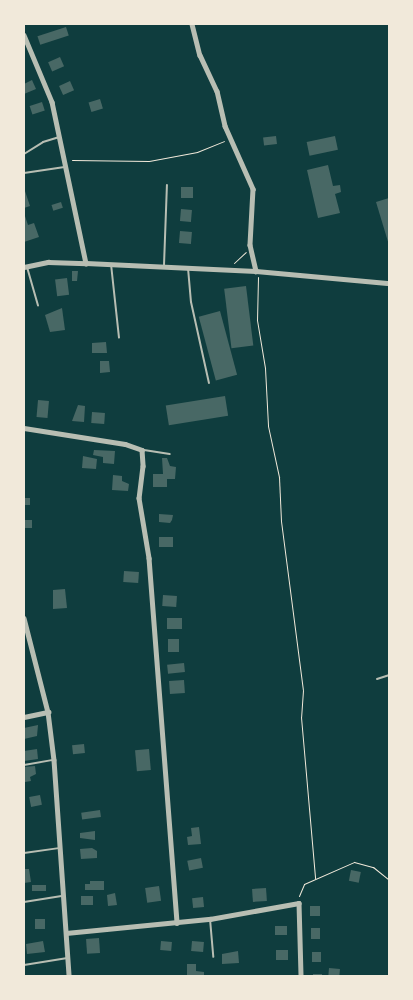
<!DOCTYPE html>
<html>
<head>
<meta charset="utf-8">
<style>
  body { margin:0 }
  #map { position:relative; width:413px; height:1000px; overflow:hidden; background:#0f3d3e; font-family:"IBM Plex Serif",serif }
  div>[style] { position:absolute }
  .building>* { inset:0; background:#486865; transform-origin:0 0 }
  .path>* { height:1px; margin:-0.5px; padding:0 0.5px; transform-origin:0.5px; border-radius:0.5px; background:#f1e9da }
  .service>* { height:2px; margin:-1px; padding:0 1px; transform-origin:1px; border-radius:1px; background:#b8beb3 }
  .minor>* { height:4.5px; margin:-2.25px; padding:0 2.25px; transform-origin:2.25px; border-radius:2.25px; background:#b8beb3 }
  span { translate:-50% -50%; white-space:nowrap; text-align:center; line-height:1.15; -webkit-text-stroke:4.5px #f1e9da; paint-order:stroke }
  .frame { position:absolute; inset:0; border:25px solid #f1e9da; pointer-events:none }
</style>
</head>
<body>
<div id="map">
  <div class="building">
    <i style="left:66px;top:27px;width:9px;height:30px;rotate:72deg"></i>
    <i style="left:60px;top:57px;width:10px;height:13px;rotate:66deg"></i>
    <i style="clip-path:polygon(32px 80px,36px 89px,24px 94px,24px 84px)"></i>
    <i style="left:70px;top:81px;width:10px;height:12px;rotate:66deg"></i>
    <i style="left:100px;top:99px;width:10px;height:12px;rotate:73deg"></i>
    <i style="left:42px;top:102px;width:9px;height:13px;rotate:72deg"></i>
    <i style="left:276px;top:136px;width:8px;height:13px;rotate:83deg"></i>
    <i style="left:335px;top:136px;width:14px;height:29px;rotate:78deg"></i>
    <i style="clip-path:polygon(328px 165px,333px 186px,340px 185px,341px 192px,335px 194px,340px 213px,318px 218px,307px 170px)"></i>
    <i style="left:181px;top:187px;width:12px;height:11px"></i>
    <i style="clip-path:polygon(24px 188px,30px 206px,24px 208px)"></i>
    <i style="clip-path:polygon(389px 198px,389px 245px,376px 202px)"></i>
    <i style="left:61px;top:202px;width:6px;height:10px;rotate:72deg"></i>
    <i style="left:181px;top:209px;width:11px;height:12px;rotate:5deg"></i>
    <i style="clip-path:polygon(24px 213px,28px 225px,34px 223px,39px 237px,24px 242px)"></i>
    <i style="left:180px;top:231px;width:12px;height:12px;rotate:5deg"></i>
    <i style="clip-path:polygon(72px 271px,78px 271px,77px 281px,72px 281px)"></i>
    <i style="left:67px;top:278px;width:17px;height:12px;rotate:83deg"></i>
    <i style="left:246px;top:286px;width:60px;height:22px;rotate:83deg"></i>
    <i style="clip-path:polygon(62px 308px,65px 330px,50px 332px,45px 315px)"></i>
    <i style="left:220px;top:311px;width:66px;height:22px;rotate:75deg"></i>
    <i style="clip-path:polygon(106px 342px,107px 353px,92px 353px,92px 343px)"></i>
    <i style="clip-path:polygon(100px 361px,109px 361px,110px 372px,100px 373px)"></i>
    <i style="left:225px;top:396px;width:20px;height:60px;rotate:81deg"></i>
    <i style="left:38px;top:400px;width:11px;height:17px;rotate:5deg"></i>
    <i style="clip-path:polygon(78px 405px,85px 406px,84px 422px,72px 421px)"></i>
    <i style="left:92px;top:412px;width:13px;height:11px;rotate:4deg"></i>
    <i style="clip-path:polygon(94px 450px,115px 451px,114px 464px,103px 463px,103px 457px,93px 455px)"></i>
    <i style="clip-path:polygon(83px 456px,97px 459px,96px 469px,82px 468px)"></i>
    <i style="clip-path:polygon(162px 458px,167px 458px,170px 466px,176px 467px,175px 479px,167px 479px,167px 487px,153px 487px,153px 474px,163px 474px)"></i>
    <i style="clip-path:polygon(113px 475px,122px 476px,122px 481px,129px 484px,128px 491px,112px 490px)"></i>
    <i style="left:24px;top:498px;width:6px;height:7px"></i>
    <i style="clip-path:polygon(159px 514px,173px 515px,172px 520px,170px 523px,159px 522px)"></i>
    <i style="left:24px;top:520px;width:8px;height:8px"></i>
    <i style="left:159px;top:537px;width:14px;height:10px"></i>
    <i style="left:124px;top:571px;width:15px;height:11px;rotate:4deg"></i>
    <i style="clip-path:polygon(65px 589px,67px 608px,53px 609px,53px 590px)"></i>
    <i style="left:163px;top:595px;width:14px;height:11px;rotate:4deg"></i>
    <i style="left:167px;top:618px;width:15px;height:11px"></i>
    <i style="left:168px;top:639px;width:11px;height:13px"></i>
    <i style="left:184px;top:663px;width:9px;height:17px;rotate:84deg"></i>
    <i style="left:184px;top:680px;width:13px;height:15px;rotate:86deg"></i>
    <i style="clip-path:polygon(38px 725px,37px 736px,24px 739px,24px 728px)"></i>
    <i style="left:84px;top:744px;width:9px;height:12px;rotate:84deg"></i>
    <i style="clip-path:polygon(37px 749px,38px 759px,24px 761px,24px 751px)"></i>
    <i style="left:149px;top:749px;width:21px;height:14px;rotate:85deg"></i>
    <i style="clip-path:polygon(35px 766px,36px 774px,30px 777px,31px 781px,25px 782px,24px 767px)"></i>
    <i style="left:40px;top:795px;width:10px;height:11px;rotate:79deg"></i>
    <i style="left:100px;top:810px;width:7px;height:19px;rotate:82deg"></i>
    <i style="clip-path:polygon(199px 827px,201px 844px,188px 845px,187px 837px,192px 836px,191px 828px)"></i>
    <i style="clip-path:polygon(95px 831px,95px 840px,80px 838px,80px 833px)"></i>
    <i style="clip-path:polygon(92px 848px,97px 851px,97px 858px,81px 859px,80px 849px)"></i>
    <i style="left:201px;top:858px;width:10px;height:14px;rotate:79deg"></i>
    <i style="clip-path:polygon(24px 869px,29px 869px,31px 882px,24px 883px)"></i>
    <i style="left:351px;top:870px;width:10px;height:11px;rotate:11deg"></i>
    <i style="clip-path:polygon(90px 881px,104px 881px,104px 890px,85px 890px,85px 884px,90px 884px)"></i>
    <i style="left:46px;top:885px;width:6px;height:14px;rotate:90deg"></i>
    <i style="left:159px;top:886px;width:15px;height:14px;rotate:82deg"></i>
    <i style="left:266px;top:888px;width:13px;height:14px;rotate:86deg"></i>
    <i style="clip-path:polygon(115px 893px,117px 905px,108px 906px,107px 895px)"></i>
    <i style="left:81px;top:896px;width:12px;height:9px"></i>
    <i style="left:203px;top:897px;width:10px;height:11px;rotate:84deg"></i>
    <i style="left:310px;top:906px;width:10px;height:10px"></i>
    <i style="left:35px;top:919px;width:10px;height:10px"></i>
    <i style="left:287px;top:926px;width:9px;height:12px;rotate:90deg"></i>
    <i style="left:320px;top:928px;width:11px;height:9px;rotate:90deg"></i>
    <i style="left:99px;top:938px;width:15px;height:13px;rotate:86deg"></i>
    <i style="clip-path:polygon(43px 941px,45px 952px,27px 954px,26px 944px)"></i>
    <i style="left:161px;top:941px;width:11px;height:9px;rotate:5deg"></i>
    <i style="left:192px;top:941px;width:12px;height:10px;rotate:5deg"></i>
    <i style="left:276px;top:950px;width:12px;height:10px"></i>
    <i style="clip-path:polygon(238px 951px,239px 963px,222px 964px,222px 954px)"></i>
    <i style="left:312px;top:952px;width:9px;height:10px"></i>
    <i style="clip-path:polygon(187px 964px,196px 964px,196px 971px,204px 972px,204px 976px,187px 976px)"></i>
    <i style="left:329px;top:968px;width:11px;height:8px;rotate:5deg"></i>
    <i style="left:313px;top:974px;width:9px;height:2px"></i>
  </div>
  <div class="path">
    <i style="left:72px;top:160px;width:77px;rotate:0.7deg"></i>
    <i style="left:149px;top:161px;width:49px;rotate:-10.6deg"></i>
    <i style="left:197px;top:152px;width:29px;rotate:-22deg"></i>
    <i style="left:234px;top:263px;width:16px;rotate:-43deg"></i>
    <i style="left:258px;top:277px;width:43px;rotate:91.3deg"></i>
    <i style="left:257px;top:320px;width:49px;rotate:80.5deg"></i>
    <i style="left:265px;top:368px;width:58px;rotate:87deg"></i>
    <i style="left:268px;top:426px;width:52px;rotate:77.8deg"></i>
    <i style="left:279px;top:477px;width:44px;rotate:87.4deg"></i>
    <i style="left:281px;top:521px;width:170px;rotate:82.6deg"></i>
    <i style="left:303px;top:690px;width:27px;rotate:94deg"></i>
    <i style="left:301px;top:717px;width:162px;rotate:85deg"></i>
    <i style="left:299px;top:896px;width:13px;rotate:-67deg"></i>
    <i style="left:304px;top:884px;width:55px;rotate:-23.7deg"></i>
    <i style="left:354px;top:862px;width:20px;rotate:15deg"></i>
    <i style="left:373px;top:867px;width:21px;rotate:39deg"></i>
  </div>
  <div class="service">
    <i style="left:24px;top:154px;width:22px;rotate:-32deg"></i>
    <i style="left:43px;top:142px;width:17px;rotate:-17deg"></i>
    <i style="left:24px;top:173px;width:41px;rotate:-8.3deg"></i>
    <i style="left:111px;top:264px;width:74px;rotate:83.8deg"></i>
    <i style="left:164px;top:265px;width:80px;rotate:-87.9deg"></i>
    <i style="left:27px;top:267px;width:40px;rotate:74deg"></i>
    <i style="left:188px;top:268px;width:34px;rotate:85deg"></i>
    <i style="left:191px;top:302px;width:83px;rotate:77.5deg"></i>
    <i style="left:144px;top:450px;width:26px;rotate:9deg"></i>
    <i style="left:377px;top:679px;width:13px;rotate:-18deg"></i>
    <i style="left:24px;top:765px;width:28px;rotate:-10deg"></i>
    <i style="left:24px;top:853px;width:35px;rotate:-8deg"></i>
    <i style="left:24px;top:902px;width:38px;rotate:-9deg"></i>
    <i style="left:210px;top:919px;width:38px;rotate:85deg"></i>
    <i style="left:24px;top:965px;width:44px;rotate:-9.2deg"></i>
  </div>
  <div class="minor">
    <i style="left:192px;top:24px;width:32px;rotate:76deg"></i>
    <i style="left:200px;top:55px;width:40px;rotate:65deg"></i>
    <i style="left:217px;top:91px;width:36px;rotate:77deg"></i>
    <i style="left:225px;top:126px;width:69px;rotate:66deg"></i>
    <i style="left:253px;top:189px;width:56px;rotate:93.1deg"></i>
    <i style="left:250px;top:245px;width:27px;rotate:77deg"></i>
    <i style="left:24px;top:35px;width:73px;rotate:67.3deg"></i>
    <i style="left:52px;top:102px;width:165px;rotate:78.1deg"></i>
    <i style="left:24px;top:267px;width:25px;rotate:-12deg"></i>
    <i style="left:48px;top:262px;width:38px;rotate:2deg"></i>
    <i style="left:86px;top:263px;width:170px;rotate:2.7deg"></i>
    <i style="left:256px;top:271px;width:134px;rotate:5.2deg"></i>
    <i style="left:24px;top:428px;width:102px;rotate:9deg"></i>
    <i style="left:125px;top:444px;width:18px;rotate:19deg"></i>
    <i style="left:142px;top:450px;width:16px;rotate:86deg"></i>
    <i style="left:143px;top:466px;width:32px;rotate:97deg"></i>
    <i style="left:139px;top:498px;width:61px;rotate:80.5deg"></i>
    <i style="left:149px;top:558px;width:366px;rotate:85.6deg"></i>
    <i style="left:24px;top:618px;width:97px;rotate:75.7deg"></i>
    <i style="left:48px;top:712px;width:48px;rotate:82.9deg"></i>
    <i style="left:54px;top:760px;width:217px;rotate:86deg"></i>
    <i style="left:24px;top:717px;width:25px;rotate:-12deg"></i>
    <i style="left:66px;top:933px;width:145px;rotate:-5.6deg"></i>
    <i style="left:210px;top:919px;width:90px;rotate:-10.2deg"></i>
    <i style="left:299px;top:903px;width:73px;rotate:88.4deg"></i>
  </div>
  <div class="frame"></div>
</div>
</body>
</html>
